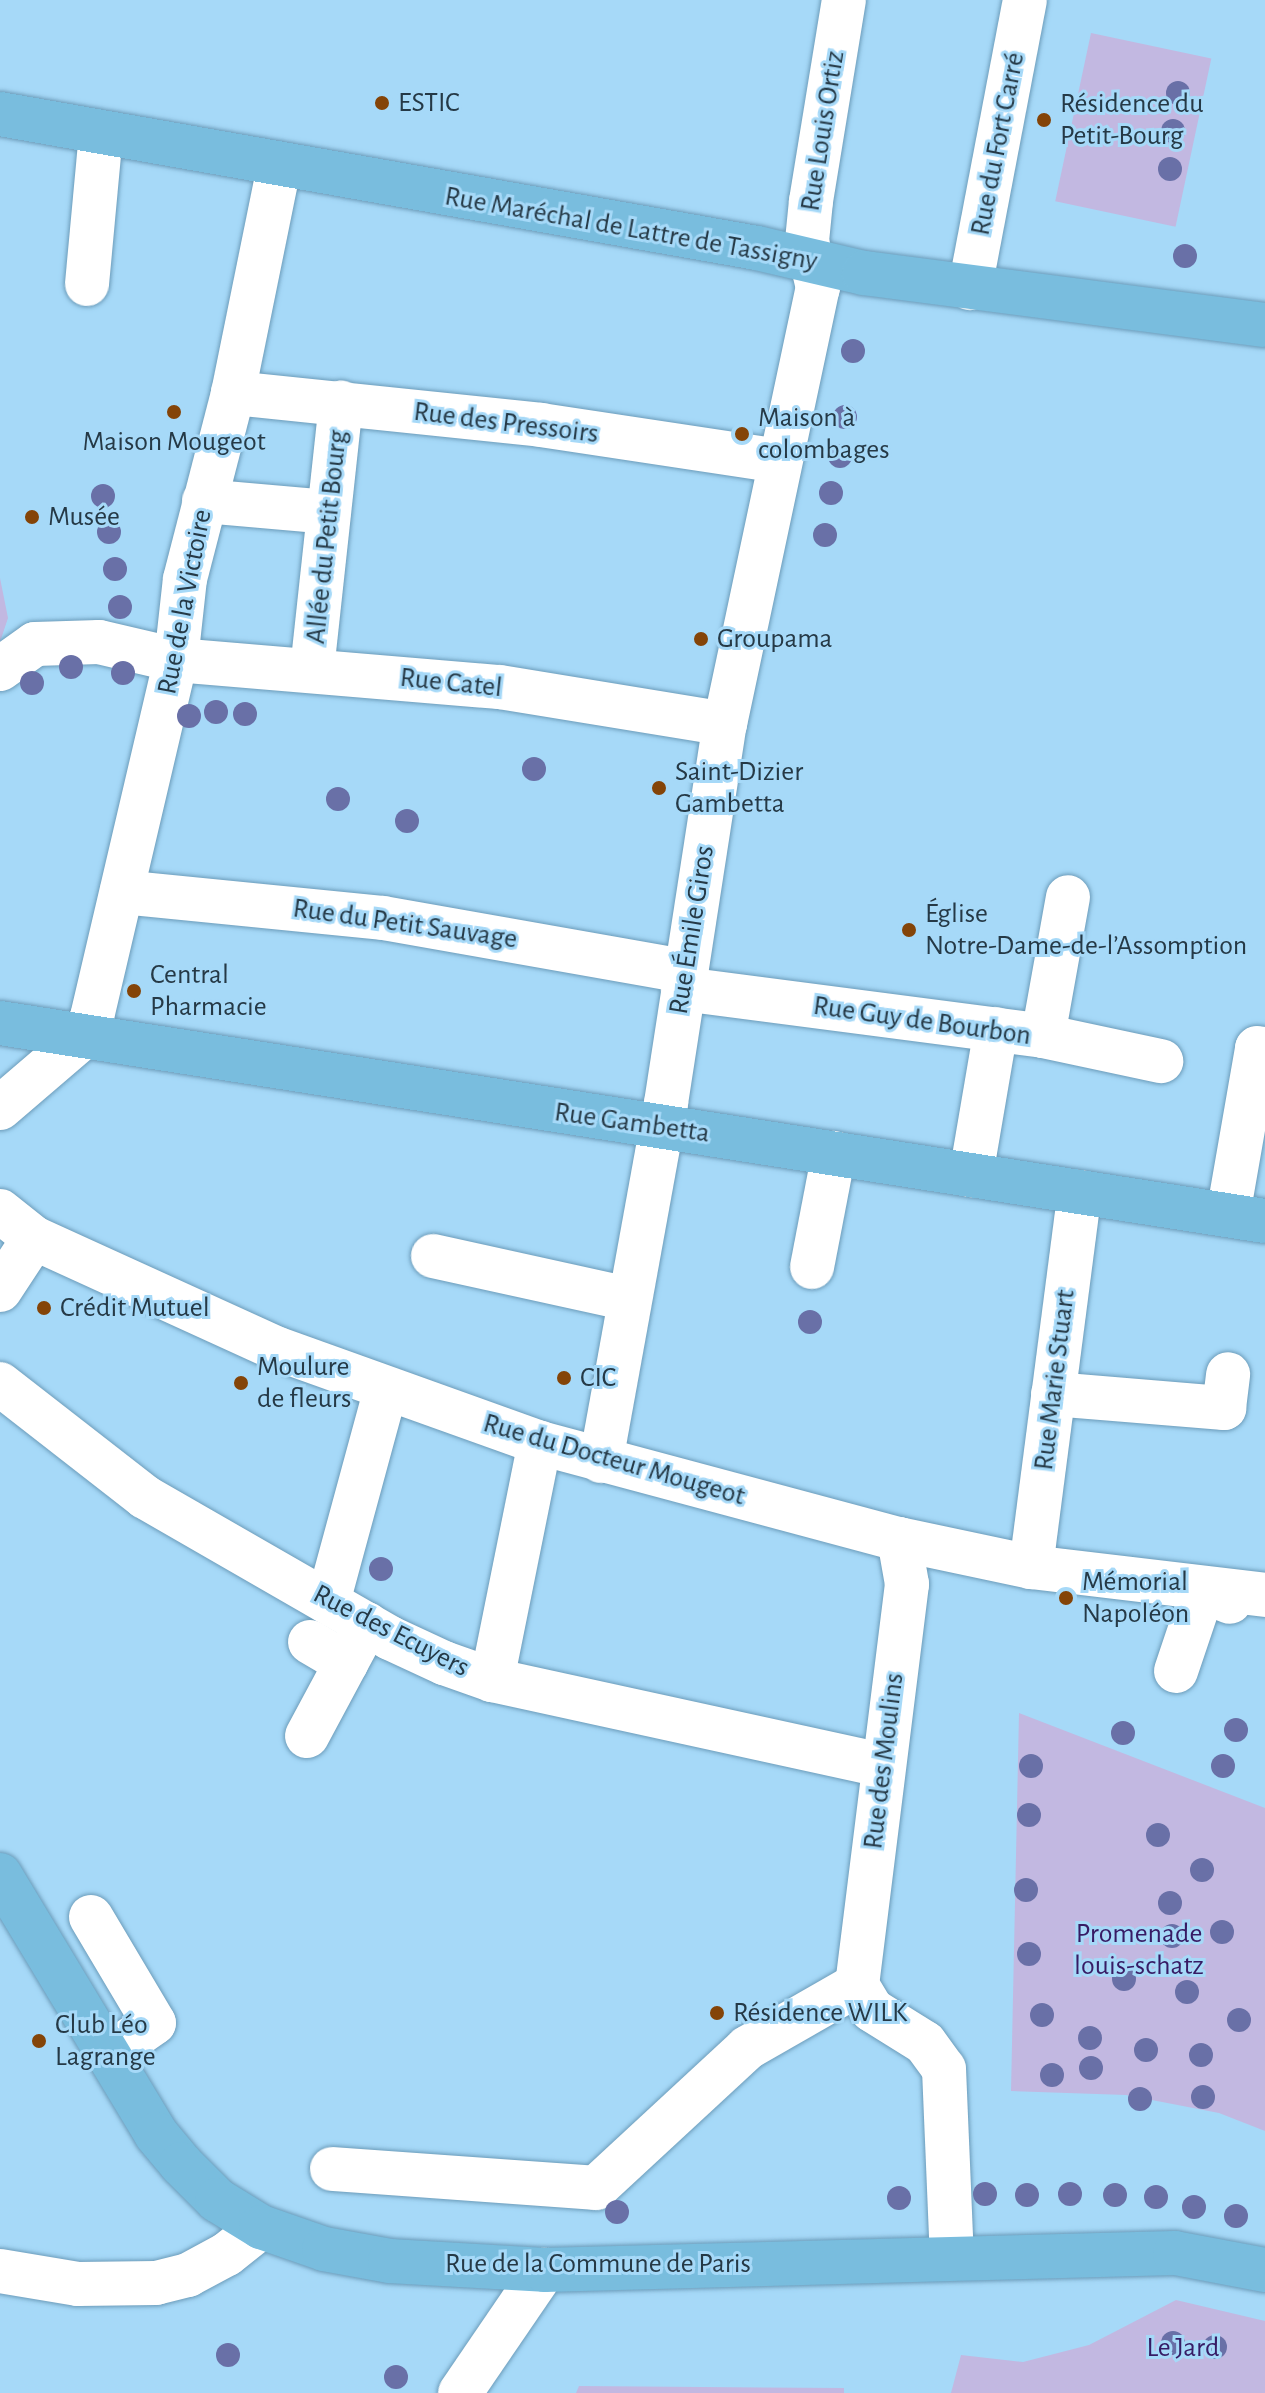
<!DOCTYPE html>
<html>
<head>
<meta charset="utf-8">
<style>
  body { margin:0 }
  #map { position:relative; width:1265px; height:2393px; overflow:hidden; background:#a6d9f8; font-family:"Alegreya Sans",sans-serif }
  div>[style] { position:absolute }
  .green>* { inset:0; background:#c2b8e1; transform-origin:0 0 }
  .roads { filter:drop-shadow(0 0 2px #6c9cba) drop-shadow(0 0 2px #6c9cba) }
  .minor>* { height:44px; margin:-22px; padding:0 22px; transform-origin:22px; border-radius:22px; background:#fff }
  .major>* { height:44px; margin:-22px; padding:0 22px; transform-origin:22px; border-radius:22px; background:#79bdde }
  .trees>* { width:24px; height:24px; margin:-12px; border-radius:50%; background:#6970a7 }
  .dots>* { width:22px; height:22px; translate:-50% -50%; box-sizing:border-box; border:4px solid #a6d9f8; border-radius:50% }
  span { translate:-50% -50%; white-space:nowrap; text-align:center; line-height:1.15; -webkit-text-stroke:6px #a6d9f8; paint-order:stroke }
  .poi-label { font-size:28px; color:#253946 }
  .left { translate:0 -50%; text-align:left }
  .street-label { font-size:28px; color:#253946 }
  .park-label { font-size:28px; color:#371b64 }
</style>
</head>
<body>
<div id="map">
  <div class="green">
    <i style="left:1091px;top:33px;width:123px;height:172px;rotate:12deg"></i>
    <i style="clip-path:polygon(0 578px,8px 618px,0 642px)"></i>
    <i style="clip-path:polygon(1019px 1713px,1265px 1808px,1265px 2131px,1219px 2113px,1126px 2095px,1011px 2091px)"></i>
    <i style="clip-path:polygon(1176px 2300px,1265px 2321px,1265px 2393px,951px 2393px,961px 2355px,1023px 2362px,1089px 2345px)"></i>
    <i style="clip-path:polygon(579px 2386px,844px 2388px,844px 2393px,576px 2393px)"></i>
  </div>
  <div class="roads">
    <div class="minor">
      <i style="left:87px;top:284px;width:151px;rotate:-84.7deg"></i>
      <i style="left:970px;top:288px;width:293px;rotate:-79.2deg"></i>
      <i style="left:233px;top:393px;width:310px;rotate:5.9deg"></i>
      <i style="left:541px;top:425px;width:241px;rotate:8.6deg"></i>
      <i style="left:204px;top:501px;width:125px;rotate:5deg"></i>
      <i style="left:0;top:669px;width:43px;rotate:-35.5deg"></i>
      <i style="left:35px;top:644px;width:64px;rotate:-1.8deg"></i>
      <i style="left:99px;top:642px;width:79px;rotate:13.2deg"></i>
      <i style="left:176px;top:660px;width:325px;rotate:4.8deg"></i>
      <i style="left:500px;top:687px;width:228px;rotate:9.3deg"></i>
      <i style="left:312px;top:670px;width:269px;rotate:-83.8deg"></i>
      <i style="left:122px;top:892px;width:262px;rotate:5.7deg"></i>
      <i style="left:383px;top:918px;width:307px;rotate:10deg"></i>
      <i style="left:683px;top:989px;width:363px;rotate:7.4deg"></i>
      <i style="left:1043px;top:1036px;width:121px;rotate:12deg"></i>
      <i style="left:1043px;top:1036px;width:141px;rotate:-79.8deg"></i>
      <i style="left:0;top:1108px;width:111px;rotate:-40.6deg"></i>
      <i style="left:84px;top:1036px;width:21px;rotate:-67deg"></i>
      <i style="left:92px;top:1017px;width:367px;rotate:-76.8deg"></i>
      <i style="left:176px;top:660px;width:81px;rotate:-83.7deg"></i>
      <i style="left:185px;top:579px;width:192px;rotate:-75.5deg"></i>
      <i style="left:233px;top:393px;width:232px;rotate:-78.5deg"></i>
      <i style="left:971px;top:1175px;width:148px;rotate:-80.3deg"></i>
      <i style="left:0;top:1211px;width:43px;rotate:38.5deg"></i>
      <i style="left:34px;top:1238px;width:268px;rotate:24.5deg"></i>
      <i style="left:278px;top:1349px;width:278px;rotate:19.7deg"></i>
      <i style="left:540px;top:1443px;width:372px;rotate:15deg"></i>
      <i style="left:899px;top:1539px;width:135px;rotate:12deg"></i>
      <i style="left:1031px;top:1567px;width:236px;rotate:6.8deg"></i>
      <i style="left:1228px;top:1215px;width:169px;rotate:-80.1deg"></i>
      <i style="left:1257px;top:1048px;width:8px;rotate:7deg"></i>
      <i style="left:433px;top:1256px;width:201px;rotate:12.4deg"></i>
      <i style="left:812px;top:1267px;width:116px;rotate:-79.1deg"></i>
      <i style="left:0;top:1290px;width:62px;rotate:-56.8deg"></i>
      <i style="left:0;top:1384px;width:184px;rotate:37.9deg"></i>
      <i style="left:145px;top:1497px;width:283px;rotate:29.9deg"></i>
      <i style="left:390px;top:1638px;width:60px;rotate:24.8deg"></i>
      <i style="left:444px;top:1663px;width:51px;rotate:19.5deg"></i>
      <i style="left:492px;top:1680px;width:400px;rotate:12.3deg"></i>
      <i style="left:1053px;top:1394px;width:172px;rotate:4.7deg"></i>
      <i style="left:1224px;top:1408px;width:34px;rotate:-83deg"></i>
      <i style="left:601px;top:1461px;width:364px;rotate:-79.7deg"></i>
      <i style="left:666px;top:1103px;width:384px;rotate:-81.2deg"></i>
      <i style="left:725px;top:724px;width:446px;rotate:-78deg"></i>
      <i style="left:818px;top:288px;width:48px;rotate:-103.2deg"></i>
      <i style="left:807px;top:241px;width:40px;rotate:-84.3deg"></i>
      <i style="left:811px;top:201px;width:204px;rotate:-80.7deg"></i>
      <i style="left:899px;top:1539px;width:46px;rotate:79.9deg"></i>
      <i style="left:907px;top:1584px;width:404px;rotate:97.1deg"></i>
      <i style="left:857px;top:1985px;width:29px;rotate:59deg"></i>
      <i style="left:872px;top:2010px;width:62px;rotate:31.9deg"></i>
      <i style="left:925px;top:2043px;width:32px;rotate:54deg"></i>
      <i style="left:944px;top:2069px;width:188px;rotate:87.6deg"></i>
      <i style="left:1031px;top:1567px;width:378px;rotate:-82.6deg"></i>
      <i style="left:328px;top:1602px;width:221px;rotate:-74.8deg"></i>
      <i style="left:310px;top:1642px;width:42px;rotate:30.3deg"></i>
      <i style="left:1176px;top:1671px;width:84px;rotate:-71.4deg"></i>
      <i style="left:1203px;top:1591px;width:29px;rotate:22deg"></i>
      <i style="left:492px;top:1680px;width:242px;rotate:-78.6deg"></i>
      <i style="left:307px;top:1736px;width:127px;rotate:-61.8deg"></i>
      <i style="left:91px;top:1917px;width:123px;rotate:59.3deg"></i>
      <i style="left:154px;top:2023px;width:56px;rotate:145.2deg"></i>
      <i style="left:332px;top:2169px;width:265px;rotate:4.1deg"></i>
      <i style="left:596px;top:2188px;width:206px;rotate:-42.8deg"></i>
      <i style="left:747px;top:2048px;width:127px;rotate:-29.8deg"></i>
      <i style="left:0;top:2271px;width:79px;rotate:9.5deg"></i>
      <i style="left:78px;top:2284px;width:78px;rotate:-0.7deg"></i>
      <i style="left:156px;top:2283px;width:33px;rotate:-14deg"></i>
      <i style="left:188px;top:2275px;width:44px;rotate:-28.3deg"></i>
      <i style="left:227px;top:2254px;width:43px;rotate:-38.5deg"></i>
      <i style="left:460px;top:2393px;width:149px;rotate:-55.7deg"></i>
    </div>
    <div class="major">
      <i style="left:0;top:114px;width:769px;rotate:10.04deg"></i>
      <i style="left:757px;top:248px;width:110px;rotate:13.2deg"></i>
      <i style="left:864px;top:273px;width:404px;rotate:7.4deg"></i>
      <i style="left:0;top:1023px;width:1280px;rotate:8.9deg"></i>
      <i style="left:0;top:1875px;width:302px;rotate:58.9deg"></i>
      <i style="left:156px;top:2134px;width:39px;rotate:50deg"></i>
      <i style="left:181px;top:2164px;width:51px;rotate:45deg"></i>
      <i style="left:217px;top:2200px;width:52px;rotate:31.5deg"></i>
      <i style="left:261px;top:2227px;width:67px;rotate:19.2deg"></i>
      <i style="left:324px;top:2249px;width:67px;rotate:10.3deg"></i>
      <i style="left:390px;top:2261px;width:154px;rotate:3.3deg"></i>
      <i style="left:544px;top:2270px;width:631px;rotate:-1.54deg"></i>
      <i style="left:1175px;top:2253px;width:92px;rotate:10.7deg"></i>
    </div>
  </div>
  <div class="trees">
    <i style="left:1178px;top:93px"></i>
    <i style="left:1173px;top:131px"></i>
    <i style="left:1170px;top:169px"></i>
    <i style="left:1185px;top:256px"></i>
    <i style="left:853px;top:351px"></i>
    <i style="left:845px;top:417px"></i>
    <i style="left:840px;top:456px"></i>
    <i style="left:831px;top:493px"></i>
    <i style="left:103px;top:496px"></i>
    <i style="left:109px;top:532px"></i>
    <i style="left:825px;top:535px"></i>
    <i style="left:115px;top:569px"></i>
    <i style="left:120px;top:607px"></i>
    <i style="left:71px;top:667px"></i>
    <i style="left:123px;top:673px"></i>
    <i style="left:32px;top:683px"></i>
    <i style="left:216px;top:712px"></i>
    <i style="left:245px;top:714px"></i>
    <i style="left:189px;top:716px"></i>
    <i style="left:534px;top:769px"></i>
    <i style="left:338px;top:799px"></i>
    <i style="left:407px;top:821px"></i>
    <i style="left:810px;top:1322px"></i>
    <i style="left:381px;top:1569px"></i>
    <i style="left:1236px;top:1730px"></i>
    <i style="left:1123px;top:1733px"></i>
    <i style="left:1031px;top:1766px"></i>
    <i style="left:1223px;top:1766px"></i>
    <i style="left:1029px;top:1815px"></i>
    <i style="left:1158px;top:1835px"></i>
    <i style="left:1202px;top:1870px"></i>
    <i style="left:1026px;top:1890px"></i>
    <i style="left:1170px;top:1903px"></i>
    <i style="left:1222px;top:1932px"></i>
    <i style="left:1172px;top:1936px"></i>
    <i style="left:1029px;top:1954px"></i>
    <i style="left:1124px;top:1979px"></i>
    <i style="left:1187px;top:1992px"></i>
    <i style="left:1042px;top:2015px"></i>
    <i style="left:1239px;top:2020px"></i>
    <i style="left:1090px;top:2038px"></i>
    <i style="left:1146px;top:2050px"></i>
    <i style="left:1201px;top:2055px"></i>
    <i style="left:1091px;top:2068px"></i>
    <i style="left:1052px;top:2075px"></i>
    <i style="left:1203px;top:2097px"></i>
    <i style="left:1140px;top:2099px"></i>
    <i style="left:985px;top:2194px"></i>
    <i style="left:1070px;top:2194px"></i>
    <i style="left:1027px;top:2195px"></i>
    <i style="left:1115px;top:2195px"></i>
    <i style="left:1156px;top:2197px"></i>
    <i style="left:899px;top:2198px"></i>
    <i style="left:1194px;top:2207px"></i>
    <i style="left:617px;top:2212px"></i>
    <i style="left:1236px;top:2216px"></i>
    <i style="left:1173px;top:2343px"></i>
    <i style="left:1215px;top:2347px"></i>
    <i style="left:228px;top:2355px"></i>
    <i style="left:396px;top:2377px"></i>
  </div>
  <div class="dots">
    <i style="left:382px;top:103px;background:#844408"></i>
    <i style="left:1044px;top:120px;background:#844408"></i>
    <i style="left:174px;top:412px;background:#844408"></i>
    <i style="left:742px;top:434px;background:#844408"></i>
    <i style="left:32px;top:517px;background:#844408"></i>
    <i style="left:701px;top:639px;background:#844408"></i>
    <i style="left:659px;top:788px;background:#844408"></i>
    <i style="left:909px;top:930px;background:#844408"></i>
    <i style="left:134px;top:991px;background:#844408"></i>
    <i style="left:44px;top:1308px;background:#844408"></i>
    <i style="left:564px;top:1378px;background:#844408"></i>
    <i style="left:241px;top:1383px;background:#844408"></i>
    <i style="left:1066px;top:1598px;background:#844408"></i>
    <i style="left:717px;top:2013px;background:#844408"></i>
    <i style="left:39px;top:2041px;background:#844408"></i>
  </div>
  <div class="poi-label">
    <span class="left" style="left:398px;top:103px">ESTIC</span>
    <span class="left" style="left:1060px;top:120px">Résidence du<br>Petit-Bourg</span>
    <span class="left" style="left:758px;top:434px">Maison à<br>colombages</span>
    <span style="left:174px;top:442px">Maison Mougeot</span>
    <span class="left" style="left:48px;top:517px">Musée</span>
    <span class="left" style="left:717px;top:639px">Groupama</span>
    <span class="left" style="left:675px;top:788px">Saint-Dizier<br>Gambetta</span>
    <span class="left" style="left:925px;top:930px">Église<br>Notre-Dame-de-l’Assomption</span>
    <span class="left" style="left:150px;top:991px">Central<br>Pharmacie</span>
    <span class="left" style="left:60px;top:1308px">Crédit Mutuel</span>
    <span class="left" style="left:257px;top:1383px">Moulure<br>de fleurs</span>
    <span class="left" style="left:580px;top:1378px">CIC</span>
    <span class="left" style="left:1082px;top:1598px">Mémorial<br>Napoléon</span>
    <span class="left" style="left:733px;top:2013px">Résidence WILK</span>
    <span class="left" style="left:55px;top:2041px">Club Léo<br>Lagrange</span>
  </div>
  <div class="street-label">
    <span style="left:823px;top:131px;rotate:-81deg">Rue Louis Ortiz</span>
    <span style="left:998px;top:144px;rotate:-79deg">Rue du Fort Carré</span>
    <span style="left:631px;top:229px;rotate:10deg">Rue Maréchal de Lattre de Tassigny</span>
    <span style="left:506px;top:423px;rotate:7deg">Rue des Pressoirs</span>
    <span style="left:327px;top:537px;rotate:-84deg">Allée du Petit Bourg</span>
    <span style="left:185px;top:602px;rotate:-79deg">Rue de la Victoire</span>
    <span style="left:451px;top:683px;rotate:6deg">Rue Catel</span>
    <span style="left:405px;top:924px;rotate:8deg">Rue du Petit Sauvage</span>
    <span style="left:692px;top:930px;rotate:-81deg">Rue Émile Giros</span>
    <span style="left:922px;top:1021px;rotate:8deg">Rue Guy de Bourbon</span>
    <span style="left:632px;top:1123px;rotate:8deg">Rue Gambetta</span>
    <span style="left:1055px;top:1380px;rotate:-83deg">Rue Marie Stuart</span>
    <span style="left:614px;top:1460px;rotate:16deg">Rue du Docteur Mougeot</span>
    <span style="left:391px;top:1631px;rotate:27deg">Rue des Ecuyers</span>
    <span style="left:884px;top:1761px;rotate:-83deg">Rue des Moulins</span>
    <span style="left:598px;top:2264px">Rue de la Commune de Paris</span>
  </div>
  <div class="park-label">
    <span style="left:1139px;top:1950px">Promenade<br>louis-schatz</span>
    <span style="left:1183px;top:2348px">Le Jard</span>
  </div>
</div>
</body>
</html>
